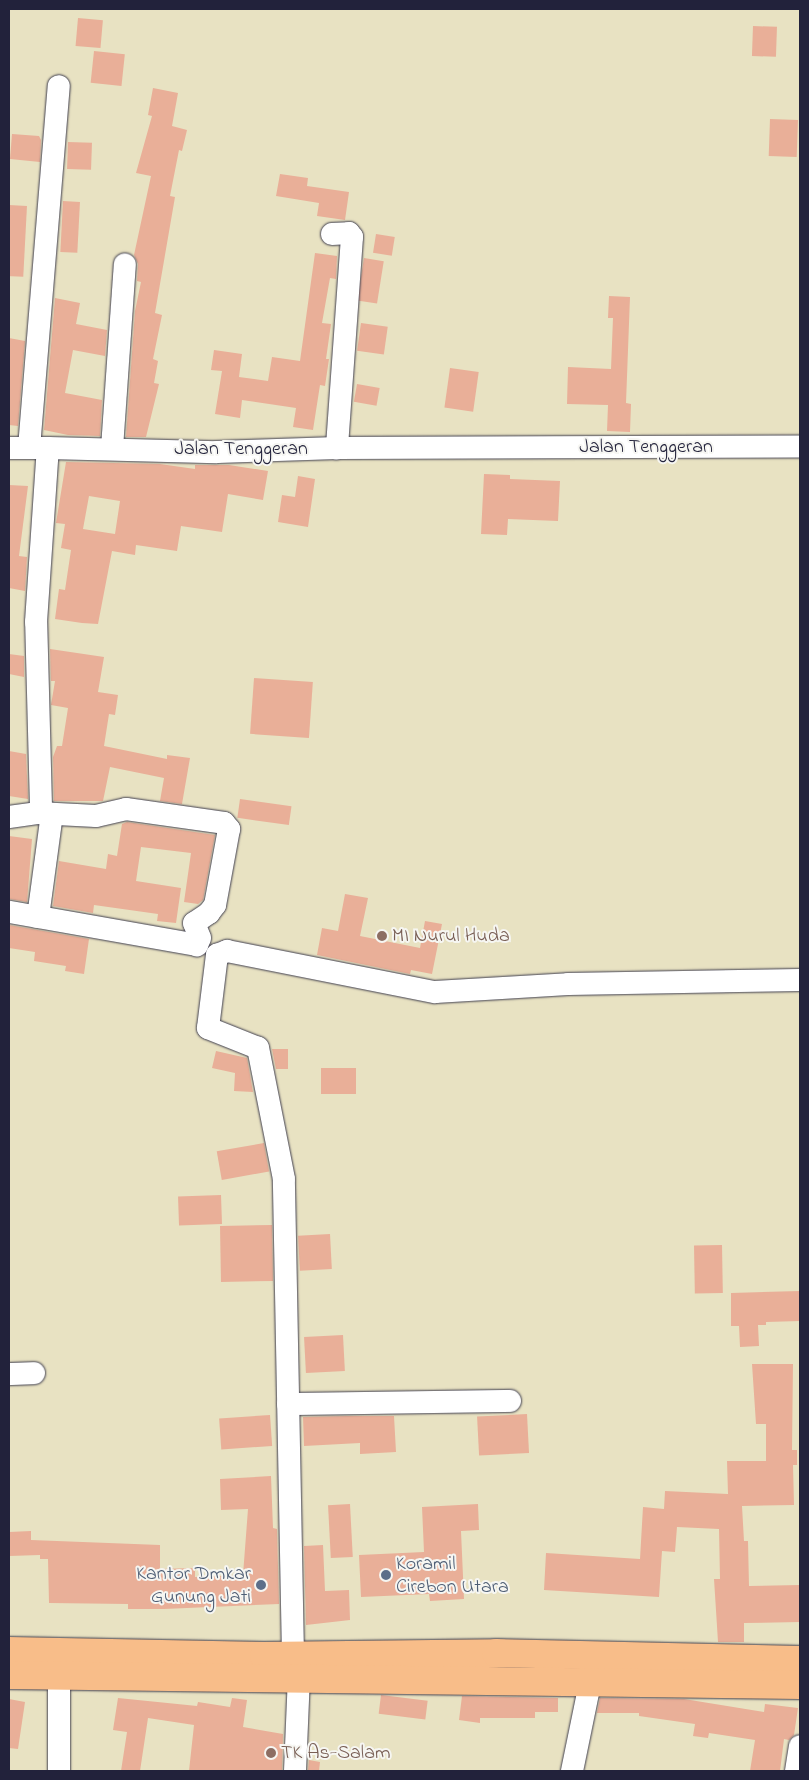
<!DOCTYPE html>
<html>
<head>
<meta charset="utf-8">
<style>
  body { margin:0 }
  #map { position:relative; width:809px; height:1780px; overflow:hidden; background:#e8e2c2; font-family:"Indie Flower",sans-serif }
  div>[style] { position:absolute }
  .building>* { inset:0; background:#e9af98; transform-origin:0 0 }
  .roads { filter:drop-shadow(0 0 1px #403f4f) drop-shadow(0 0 1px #403f4f) }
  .minor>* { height:22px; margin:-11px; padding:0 11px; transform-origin:11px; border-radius:11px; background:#fff }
  .trunk>* { height:28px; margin:-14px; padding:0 14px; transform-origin:14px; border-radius:14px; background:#f8bd89 }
  .dots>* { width:14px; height:14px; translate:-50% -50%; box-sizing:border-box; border:2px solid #f6f6f2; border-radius:50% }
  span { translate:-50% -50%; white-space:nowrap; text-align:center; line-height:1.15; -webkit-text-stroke:4px #f6f6f2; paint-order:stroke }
  .street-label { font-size:20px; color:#22223b }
  .education-label { font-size:20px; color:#785e54 }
  .left { translate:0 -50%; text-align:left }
  .service-label { font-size:20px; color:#4e5e75 }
  .right { translate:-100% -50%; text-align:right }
  .frame { position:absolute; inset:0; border:10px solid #22223b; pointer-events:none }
</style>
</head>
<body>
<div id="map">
  <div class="building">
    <i style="left:78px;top:18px;width:25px;height:28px;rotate:5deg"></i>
    <i style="left:753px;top:26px;width:24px;height:30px;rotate:2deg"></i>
    <i style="left:94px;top:51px;width:31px;height:32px;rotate:6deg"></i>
    <i style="clip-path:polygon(153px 88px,178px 93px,172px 126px,187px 130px,182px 151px,179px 150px,170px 196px,175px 197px,155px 313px,162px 315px,153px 359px,158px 361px,154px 383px,159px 384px,146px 437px,126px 437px,135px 311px,141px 282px,137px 281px,138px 264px,134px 255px,151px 176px,136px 173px,152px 116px,148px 115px)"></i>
    <i style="left:770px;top:119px;width:28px;height:37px;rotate:2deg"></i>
    <i style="clip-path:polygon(12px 134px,39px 136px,41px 140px,40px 162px,10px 159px)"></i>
    <i style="left:68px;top:142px;width:24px;height:27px;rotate:2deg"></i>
    <i style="clip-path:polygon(280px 174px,308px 178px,307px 186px,349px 192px,345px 220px,317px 216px,319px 203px,276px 196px)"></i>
    <i style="left:63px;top:201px;width:17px;height:51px;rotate:3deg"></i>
    <i style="left:9px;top:205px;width:18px;height:71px;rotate:3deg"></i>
    <i style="left:376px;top:234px;width:19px;height:19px;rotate:9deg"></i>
    <i style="clip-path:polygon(315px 253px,337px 256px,336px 279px,330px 278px,322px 323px,331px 324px,326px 359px,329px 359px,325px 386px,320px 385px,313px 430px,293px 427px,296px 408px,242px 400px,240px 418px,215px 414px,222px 371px,211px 370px,214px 350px,242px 354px,239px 377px,268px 381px,272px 357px,300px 361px)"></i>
    <i style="left:364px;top:258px;width:20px;height:43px;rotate:9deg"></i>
    <i style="clip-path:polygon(609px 296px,630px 297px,626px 403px,631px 404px,630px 432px,607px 431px,608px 405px,567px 404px,568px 367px,611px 369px,613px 318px,608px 318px)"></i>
    <i style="clip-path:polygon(55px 298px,80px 303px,76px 324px,107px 330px,105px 356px,73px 350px,65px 393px,102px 400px,100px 436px,68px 435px,44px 430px)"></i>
    <i style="left:361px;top:323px;width:27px;height:28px;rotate:8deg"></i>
    <i style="clip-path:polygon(9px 338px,25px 341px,18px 426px,9px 425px)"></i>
    <i style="left:450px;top:368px;width:29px;height:40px;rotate:8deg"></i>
    <i style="left:357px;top:384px;width:23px;height:18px;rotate:10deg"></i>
    <i style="clip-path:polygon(evenodd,66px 462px,160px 464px,195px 469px,195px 465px,229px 465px,268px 471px,263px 500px,228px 494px,222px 532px,181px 526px,177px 551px,136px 545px,135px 555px,112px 551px,98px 624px,82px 623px,55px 619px,59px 589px,65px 590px,71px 550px,61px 548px,65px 524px,56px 523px,66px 462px,89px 496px,120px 501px,115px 534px,83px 529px,89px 496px)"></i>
    <i style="clip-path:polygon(484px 474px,510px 475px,510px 479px,560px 481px,558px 521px,508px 519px,507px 535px,481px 534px)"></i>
    <i style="clip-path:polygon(298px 476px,315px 479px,308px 527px,278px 522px,282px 495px,295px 497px)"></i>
    <i style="clip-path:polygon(9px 485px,28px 486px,19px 556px,27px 557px,25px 591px,9px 588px)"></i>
    <i style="clip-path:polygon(50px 649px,104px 657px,98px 692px,118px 695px,115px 715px,109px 714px,104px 746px,167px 759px,167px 755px,190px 758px,182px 804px,160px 801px,164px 778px,110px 767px,103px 801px,54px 801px,53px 757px,57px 746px,62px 746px,68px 708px,51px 705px,55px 681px,51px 681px)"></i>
    <i style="clip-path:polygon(9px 654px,24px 656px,24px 677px,9px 674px)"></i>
    <i style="left:254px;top:678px;width:59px;height:56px;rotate:4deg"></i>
    <i style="clip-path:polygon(9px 751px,26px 754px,28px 799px,9px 796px)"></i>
    <i style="left:240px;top:799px;width:52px;height:19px;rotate:8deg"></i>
    <i style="clip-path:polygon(127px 822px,215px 835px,203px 900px,198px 904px,184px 902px,191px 853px,141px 847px,136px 881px,181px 888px,176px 923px,157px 921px,158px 914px,94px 905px,93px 913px,53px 906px,59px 861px,106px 869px,108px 854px,117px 856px,122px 824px)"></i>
    <i style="clip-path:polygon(9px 836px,32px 839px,27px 902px,9px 899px)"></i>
    <i style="clip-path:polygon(345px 894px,368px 898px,360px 936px,420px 948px,425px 921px,442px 924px,432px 974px,411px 970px,410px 974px,317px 955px,322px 928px,338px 931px)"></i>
    <i style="clip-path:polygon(9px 925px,89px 939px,84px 974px,65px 971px,66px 966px,34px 961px,35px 952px,9px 948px)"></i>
    <i style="clip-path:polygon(272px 1049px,288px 1049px,288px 1069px,276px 1069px)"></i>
    <i style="clip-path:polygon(216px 1051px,247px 1058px,253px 1092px,234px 1091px,235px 1073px,212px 1068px)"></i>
    <i style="left:321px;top:1068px;width:35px;height:26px"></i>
    <i style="left:264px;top:1143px;width:29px;height:48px;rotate:80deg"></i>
    <i style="left:221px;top:1195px;width:29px;height:43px;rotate:88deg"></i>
    <i style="left:272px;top:1225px;width:56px;height:52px;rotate:89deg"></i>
    <i style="left:330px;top:1234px;width:35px;height:32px;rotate:87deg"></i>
    <i style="left:722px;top:1245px;width:48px;height:28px;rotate:89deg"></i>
    <i style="clip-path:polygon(800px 1291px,800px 1321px,766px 1322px,766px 1325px,758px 1325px,759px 1346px,740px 1347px,739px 1326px,731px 1326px,731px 1293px)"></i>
    <i style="left:343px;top:1335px;width:36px;height:39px;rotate:87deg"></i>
    <i style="clip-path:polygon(752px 1364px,793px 1364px,792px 1450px,797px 1450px,797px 1465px,793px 1465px,794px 1505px,742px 1506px,744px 1541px,748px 1541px,749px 1586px,800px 1585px,800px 1622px,744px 1623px,744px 1642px,718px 1642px,714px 1579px,720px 1579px,719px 1529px,677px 1527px,675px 1552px,662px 1551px,659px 1597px,544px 1590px,546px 1553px,640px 1559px,643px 1507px,664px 1509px,665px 1491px,728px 1494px,727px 1461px,766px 1461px,766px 1424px,756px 1424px)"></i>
    <i style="left:527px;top:1414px;width:39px;height:50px;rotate:87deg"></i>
    <i style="left:270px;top:1415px;width:31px;height:51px;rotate:86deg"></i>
    <i style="clip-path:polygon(348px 1416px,394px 1416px,396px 1452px,360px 1454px,360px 1443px,304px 1446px,303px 1417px)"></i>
    <i style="clip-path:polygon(271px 1476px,273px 1528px,277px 1529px,279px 1604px,164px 1609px,128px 1609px,128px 1604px,49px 1603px,48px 1559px,40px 1559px,40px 1555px,9px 1556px,9px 1532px,31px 1531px,31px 1540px,160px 1545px,160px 1569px,195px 1568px,195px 1577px,243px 1575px,248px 1509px,221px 1510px,220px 1479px)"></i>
    <i style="left:350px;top:1504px;width:53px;height:22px;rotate:87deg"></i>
    <i style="clip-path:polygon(478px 1504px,479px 1530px,461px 1531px,464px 1599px,430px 1601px,429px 1594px,361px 1597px,359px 1555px,424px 1552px,422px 1507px)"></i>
    <i style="clip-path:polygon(323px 1545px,325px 1591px,349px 1590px,350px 1620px,306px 1625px,304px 1546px)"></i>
    <i style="left:381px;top:1695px;width:47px;height:19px;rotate:7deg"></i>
    <i style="clip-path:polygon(462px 1696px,558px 1698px,558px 1712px,535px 1712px,535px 1718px,480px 1718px,480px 1723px,459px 1720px)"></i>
    <i style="clip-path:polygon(118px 1698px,197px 1706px,198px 1702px,230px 1707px,232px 1698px,247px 1700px,243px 1727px,283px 1734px,282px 1771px,189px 1771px,194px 1725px,148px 1718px,140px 1771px,121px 1771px,127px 1732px,113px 1730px)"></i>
    <i style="clip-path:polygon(600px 1698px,684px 1699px,764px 1712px,765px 1704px,798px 1708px,794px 1735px,789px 1740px,784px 1739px,780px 1771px,750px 1771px,755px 1740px,709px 1733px,708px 1738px,693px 1736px,695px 1724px,639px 1716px,639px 1713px,597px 1713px)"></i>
    <i style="clip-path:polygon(9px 1699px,25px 1702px,18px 1749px,9px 1748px)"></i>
    <i style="clip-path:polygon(309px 1760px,320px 1762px,319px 1771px,308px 1771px)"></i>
  </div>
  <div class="roads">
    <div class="minor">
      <i style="left:332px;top:234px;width:17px;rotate:-3deg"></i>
      <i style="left:349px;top:233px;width:5px;rotate:53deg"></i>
      <i style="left:352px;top:237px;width:212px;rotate:94.1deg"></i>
      <i style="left:9px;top:448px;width:20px"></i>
      <i style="left:48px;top:448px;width:19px;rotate:180deg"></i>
      <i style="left:29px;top:448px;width:363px;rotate:-85.3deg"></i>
      <i style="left:112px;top:448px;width:184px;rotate:-86deg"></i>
      <i style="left:37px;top:813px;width:7px;rotate:-56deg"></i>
      <i style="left:41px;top:807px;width:185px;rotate:-91.5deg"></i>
      <i style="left:36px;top:622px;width:174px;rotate:-86.1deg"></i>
      <i style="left:48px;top:448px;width:169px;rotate:1.4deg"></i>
      <i style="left:217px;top:452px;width:120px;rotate:-1.9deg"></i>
      <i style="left:337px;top:448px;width:463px;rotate:-0.2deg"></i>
      <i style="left:9px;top:817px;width:28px;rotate:-8deg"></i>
      <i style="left:37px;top:813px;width:59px;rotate:2.9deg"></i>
      <i style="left:96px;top:816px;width:31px;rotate:-13deg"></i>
      <i style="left:126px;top:809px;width:99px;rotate:8.1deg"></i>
      <i style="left:224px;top:823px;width:8px;rotate:50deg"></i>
      <i style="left:229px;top:829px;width:77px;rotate:100.4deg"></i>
      <i style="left:215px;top:905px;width:10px;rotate:127deg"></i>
      <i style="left:209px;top:913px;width:18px;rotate:146deg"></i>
      <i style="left:194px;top:923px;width:16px;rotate:68deg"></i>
      <i style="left:200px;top:938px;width:8px;rotate:113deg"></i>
      <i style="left:197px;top:945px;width:191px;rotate:-170deg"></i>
      <i style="left:38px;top:917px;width:104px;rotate:-82.3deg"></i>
      <i style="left:9px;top:1374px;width:25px;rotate:-2deg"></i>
      <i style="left:288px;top:1404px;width:222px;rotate:-0.8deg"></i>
      <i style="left:293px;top:1656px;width:477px;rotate:-91.1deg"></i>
      <i style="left:284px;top:1179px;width:134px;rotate:-101.2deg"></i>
      <i style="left:258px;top:1048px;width:54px;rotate:-158.2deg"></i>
      <i style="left:208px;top:1028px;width:74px;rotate:-83deg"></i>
      <i style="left:217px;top:955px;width:11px;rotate:-22deg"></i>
      <i style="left:227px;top:951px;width:212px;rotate:11.2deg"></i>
      <i style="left:435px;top:992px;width:133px;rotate:-3.4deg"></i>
      <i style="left:568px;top:984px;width:232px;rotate:-1deg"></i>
      <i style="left:59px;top:1771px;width:95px;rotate:-90deg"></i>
      <i style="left:295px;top:1771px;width:94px;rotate:-87.6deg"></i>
      <i style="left:572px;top:1771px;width:90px;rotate:-78.4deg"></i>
      <i style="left:796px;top:1771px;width:25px;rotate:-81deg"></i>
    </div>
    <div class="trunk">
      <i style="left:9px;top:1651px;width:255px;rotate:1.1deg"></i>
      <i style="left:264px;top:1656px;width:232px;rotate:-0.7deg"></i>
      <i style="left:496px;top:1653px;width:304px;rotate:1.3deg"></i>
      <i style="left:9px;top:1675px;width:791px;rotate:0.72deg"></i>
    </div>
  </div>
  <div class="dots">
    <i style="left:382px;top:936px;background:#8d6e63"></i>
    <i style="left:386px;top:1575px;background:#5c6f8a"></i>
    <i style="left:261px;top:1585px;background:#5c6f8a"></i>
    <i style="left:271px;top:1753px;background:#8d6e63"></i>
  </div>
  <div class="street-label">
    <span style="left:646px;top:447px">Jalan Tenggeran</span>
    <span style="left:241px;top:449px">Jalan Tenggeran</span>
  </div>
  <div class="education-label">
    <span class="left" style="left:392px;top:936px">MI Nurul Huda</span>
    <span class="left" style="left:281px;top:1753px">TK As-Salam</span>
  </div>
  <div class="service-label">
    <span class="left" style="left:396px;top:1576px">Koramil<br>Cirebon Utara</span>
    <span class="right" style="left:251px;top:1586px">Kantor Dmkar<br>Gunung Jati</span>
  </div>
  <div class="frame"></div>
</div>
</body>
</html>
